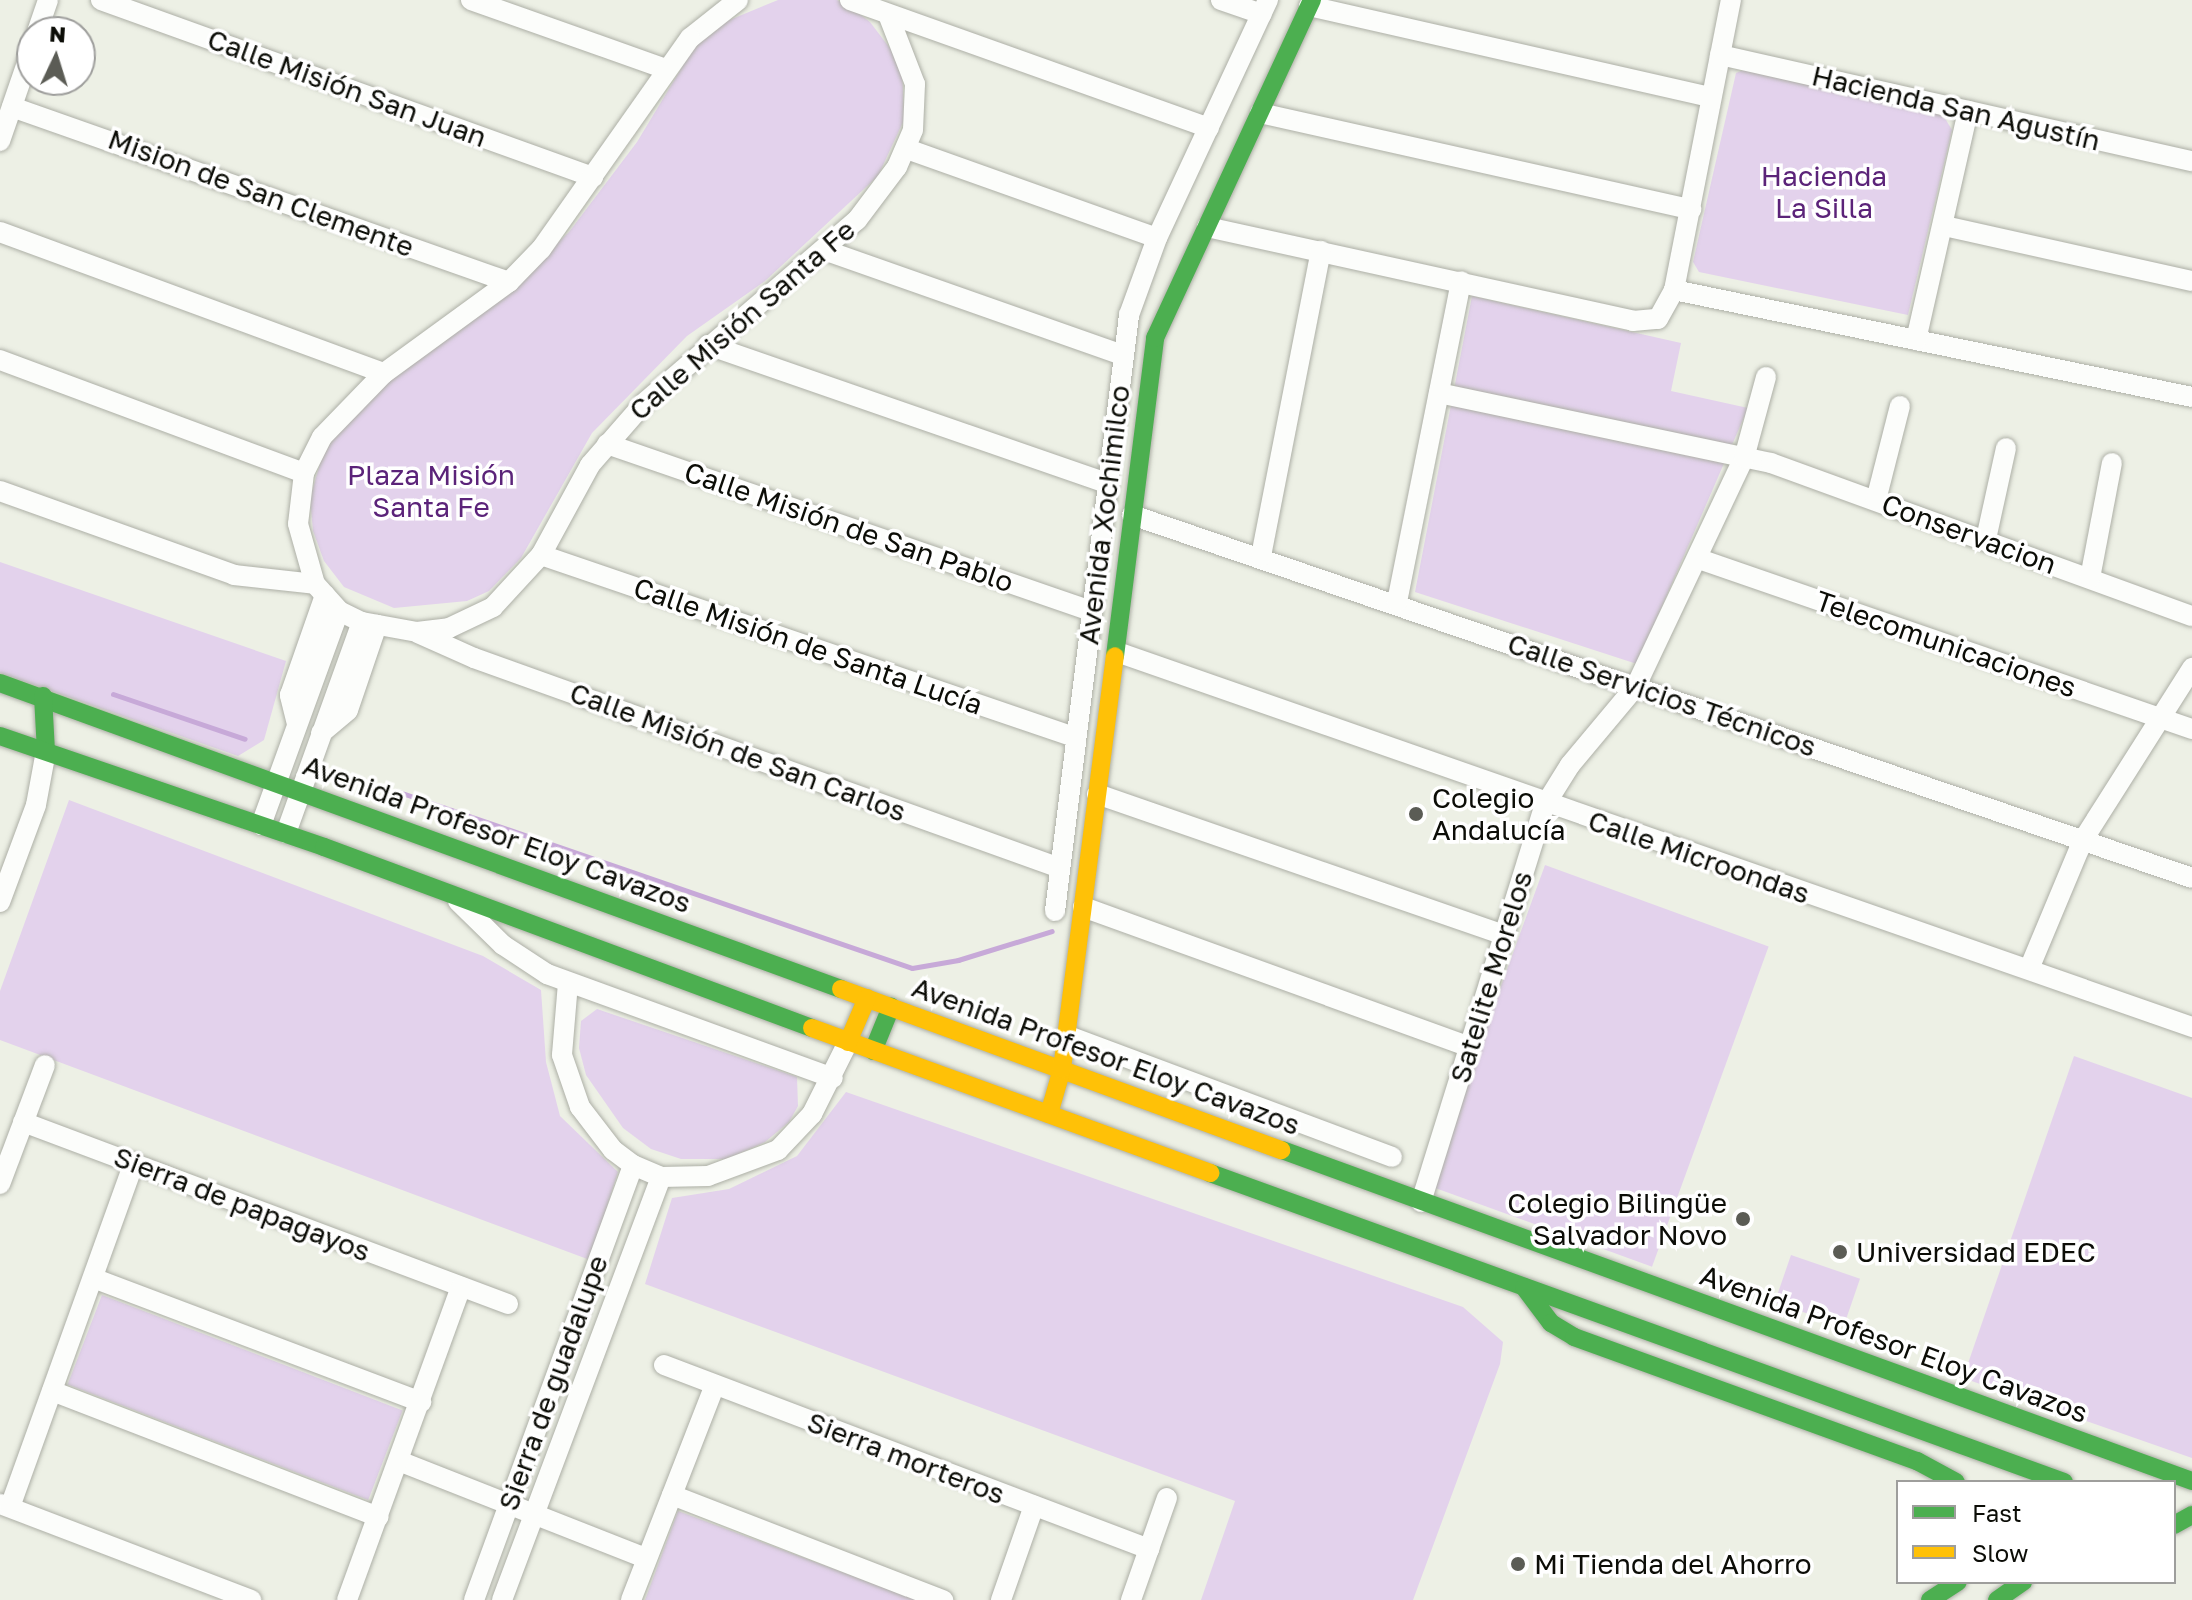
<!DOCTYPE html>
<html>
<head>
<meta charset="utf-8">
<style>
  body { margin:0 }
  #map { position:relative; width:2192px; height:1600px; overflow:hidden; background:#edf0e5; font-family:"Golos Text",sans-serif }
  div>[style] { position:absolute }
  .green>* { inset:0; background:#e3d2ec; transform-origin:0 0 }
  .stream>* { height:5px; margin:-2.5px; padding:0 2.5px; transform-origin:2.5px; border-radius:2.5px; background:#c7a9d8 }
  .roads { filter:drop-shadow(0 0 2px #adafa6) drop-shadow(0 0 2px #adafa6) }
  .street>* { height:20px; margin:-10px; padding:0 10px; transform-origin:10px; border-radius:10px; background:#fcfdfb }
  .fast>* { height:18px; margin:-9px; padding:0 9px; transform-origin:9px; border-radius:9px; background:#4caf50 }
  .slow>* { height:18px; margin:-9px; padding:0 9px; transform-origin:9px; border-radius:9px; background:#ffc107 }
  .dots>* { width:22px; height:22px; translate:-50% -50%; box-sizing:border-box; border:4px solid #fff; border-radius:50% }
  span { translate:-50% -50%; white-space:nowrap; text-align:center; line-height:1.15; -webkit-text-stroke:7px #fff; paint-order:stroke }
  .street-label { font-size:28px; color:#0c0d07 }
  .park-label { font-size:28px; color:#5b2379 }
  .poi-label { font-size:28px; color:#0c0d07 }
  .left { translate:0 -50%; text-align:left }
  .right { translate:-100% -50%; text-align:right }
  .legend { position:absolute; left:1896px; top:1480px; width:280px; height:104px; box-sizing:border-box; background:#fff; border:2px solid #9e9e9c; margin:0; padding:10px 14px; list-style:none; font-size:24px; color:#0c0d07 }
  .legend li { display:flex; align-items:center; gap:16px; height:40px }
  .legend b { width:40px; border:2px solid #9e9e9c }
  .north { position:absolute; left:16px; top:16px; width:80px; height:80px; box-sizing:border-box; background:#fff; border:2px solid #9e9e9c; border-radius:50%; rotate:4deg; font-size:22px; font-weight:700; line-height:32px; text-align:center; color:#0c0d07 }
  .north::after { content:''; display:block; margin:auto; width:28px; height:36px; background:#5b5c55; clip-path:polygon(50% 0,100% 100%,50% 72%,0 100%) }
</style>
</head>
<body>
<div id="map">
  <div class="green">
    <i style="clip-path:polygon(778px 0,837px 0,849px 6px,870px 22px,902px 64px,904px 120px,878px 176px,765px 281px,687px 336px,592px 433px,521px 558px,489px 591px,467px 601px,394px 608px,344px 587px,324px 561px,313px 531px,310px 498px,322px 457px,344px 421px,376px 390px,491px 307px,569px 232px,637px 142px,696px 44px,715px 26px)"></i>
    <i style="clip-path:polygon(1748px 68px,1943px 115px,1952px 130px,1908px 315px,1699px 272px,1693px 262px,1736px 73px)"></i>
    <i style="clip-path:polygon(1472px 296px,1681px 343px,1671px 391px,1748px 408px,1637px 664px,1415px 592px)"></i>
    <i style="clip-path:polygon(0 562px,286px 661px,264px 740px,238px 756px,0 673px)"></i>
    <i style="clip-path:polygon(69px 800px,483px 956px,541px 990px,546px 1062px,560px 1116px,618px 1172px,590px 1260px,0 1040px,0 991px)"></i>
    <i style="left:1545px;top:865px;width:238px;height:341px;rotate:20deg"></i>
    <i style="clip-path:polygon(597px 1009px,797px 1077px,798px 1106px,789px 1122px,765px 1142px,727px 1159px,681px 1159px,651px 1149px,623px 1128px,586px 1075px,579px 1048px,581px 1021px)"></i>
    <i style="clip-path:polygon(2074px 1056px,2192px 1098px,2192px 1458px,1963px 1378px)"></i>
    <i style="clip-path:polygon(846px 1092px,1463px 1307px,1503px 1342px,1500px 1364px,1413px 1600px,1201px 1600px,1235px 1501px,645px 1284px,672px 1198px,729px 1189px,797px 1156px)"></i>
    <i style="left:1791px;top:1255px;width:73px;height:50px;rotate:19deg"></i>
    <i style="left:102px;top:1295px;width:322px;height:96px;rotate:21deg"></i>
    <i style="clip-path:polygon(678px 1511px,917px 1600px,645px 1600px)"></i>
  </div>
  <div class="stream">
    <i style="left:113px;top:694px;width:139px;rotate:18.8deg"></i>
    <i style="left:399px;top:792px;width:542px;rotate:18.94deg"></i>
    <i style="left:912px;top:968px;width:47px;rotate:-9.9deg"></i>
    <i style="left:958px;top:960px;width:98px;rotate:-17.1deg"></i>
  </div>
  <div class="roads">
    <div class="street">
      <i style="left:101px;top:0;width:523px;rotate:19.79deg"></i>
      <i style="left:471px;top:0;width:207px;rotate:19.5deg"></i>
      <i style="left:738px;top:0;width:61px;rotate:141.6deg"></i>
      <i style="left:690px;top:38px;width:258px;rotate:125.2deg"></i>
      <i style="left:541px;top:249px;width:46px;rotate:134.1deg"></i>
      <i style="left:509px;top:282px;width:155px;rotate:143.9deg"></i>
      <i style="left:384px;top:373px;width:89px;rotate:134.1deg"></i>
      <i style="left:322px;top:437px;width:40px;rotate:116.6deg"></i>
      <i style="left:304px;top:473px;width:51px;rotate:96.7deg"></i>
      <i style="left:298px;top:524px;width:62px;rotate:74.2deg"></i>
      <i style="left:315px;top:584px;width:36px;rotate:48deg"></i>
      <i style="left:339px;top:611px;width:25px;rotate:26deg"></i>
      <i style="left:362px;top:622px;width:56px;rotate:10.3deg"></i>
      <i style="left:417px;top:632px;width:32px;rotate:-7deg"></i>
      <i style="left:449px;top:628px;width:49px;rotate:-25.5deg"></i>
      <i style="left:493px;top:607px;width:71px;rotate:-47.3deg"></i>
      <i style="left:541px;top:555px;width:102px;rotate:-61.4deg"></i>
      <i style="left:590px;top:465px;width:82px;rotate:-48.9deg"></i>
      <i style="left:644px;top:403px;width:281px;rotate:-40.7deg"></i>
      <i style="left:857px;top:220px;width:66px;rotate:-53deg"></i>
      <i style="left:897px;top:167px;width:40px;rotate:-66.6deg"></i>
      <i style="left:913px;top:130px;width:46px;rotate:-87.5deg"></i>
      <i style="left:915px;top:84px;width:72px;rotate:-111.2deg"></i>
      <i style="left:850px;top:0;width:381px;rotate:19.6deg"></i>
      <i style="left:1221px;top:0;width:43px;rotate:18.9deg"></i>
      <i style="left:1309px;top:6px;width:411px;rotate:12.8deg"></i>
      <i style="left:37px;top:32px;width:34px;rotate:-71deg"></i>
      <i style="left:1720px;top:55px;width:484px;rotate:12.7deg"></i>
      <i style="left:12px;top:107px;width:527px;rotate:19.4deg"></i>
      <i style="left:1260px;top:113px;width:442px;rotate:12.6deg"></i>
      <i style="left:0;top:141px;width:98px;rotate:-71deg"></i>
      <i style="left:907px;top:149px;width:265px;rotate:19.6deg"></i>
      <i style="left:1944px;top:226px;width:254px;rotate:12.5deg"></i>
      <i style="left:1207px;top:227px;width:436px;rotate:12.4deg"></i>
      <i style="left:1633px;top:321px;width:25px;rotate:-5deg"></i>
      <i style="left:1658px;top:319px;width:33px;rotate:-61deg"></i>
      <i style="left:1674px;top:290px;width:296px;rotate:-78.9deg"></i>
      <i style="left:0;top:232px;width:409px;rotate:20.2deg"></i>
      <i style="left:827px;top:251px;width:314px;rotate:19.4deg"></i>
      <i style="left:1674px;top:290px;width:529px;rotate:11.67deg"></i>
      <i style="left:1916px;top:340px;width:235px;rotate:-77.2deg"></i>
      <i style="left:708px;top:345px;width:424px;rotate:19.1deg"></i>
      <i style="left:0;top:360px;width:324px;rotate:20.4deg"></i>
      <i style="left:1439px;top:393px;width:339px;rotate:11.9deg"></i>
      <i style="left:1771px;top:463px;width:448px;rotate:20deg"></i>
      <i style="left:607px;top:444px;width:512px;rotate:19.04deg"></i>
      <i style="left:0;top:491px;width:249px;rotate:19.7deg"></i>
      <i style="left:234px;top:575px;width:81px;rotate:6.3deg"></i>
      <i style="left:1876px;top:500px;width:97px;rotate:-75.7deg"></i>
      <i style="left:1132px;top:515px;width:1120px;rotate:18.9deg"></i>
      <i style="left:1986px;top:539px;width:93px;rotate:-77.6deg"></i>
      <i style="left:541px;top:555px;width:563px;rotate:18.85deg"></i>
      <i style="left:1261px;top:556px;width:311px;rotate:-78.9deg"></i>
      <i style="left:1699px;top:559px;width:521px;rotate:19.03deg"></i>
      <i style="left:2090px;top:578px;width:117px;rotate:-79.2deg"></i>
      <i style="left:1397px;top:602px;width:327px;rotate:-78.7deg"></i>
      <i style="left:418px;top:633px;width:61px;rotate:24.1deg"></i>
      <i style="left:474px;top:658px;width:622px;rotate:19.72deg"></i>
      <i style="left:1117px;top:652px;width:1139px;rotate:19.23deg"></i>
      <i style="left:297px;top:724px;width:30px;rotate:-104deg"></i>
      <i style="left:290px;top:695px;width:106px;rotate:-70.7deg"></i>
      <i style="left:321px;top:733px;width:35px;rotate:-40deg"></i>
      <i style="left:348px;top:710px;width:90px;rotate:-71.2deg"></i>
      <i style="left:1097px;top:794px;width:432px;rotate:19.1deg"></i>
      <i style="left:261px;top:825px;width:228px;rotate:-70deg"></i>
      <i style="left:286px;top:833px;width:224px;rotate:-70.2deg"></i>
      <i style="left:458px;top:901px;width:63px;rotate:44.4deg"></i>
      <i style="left:503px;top:945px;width:53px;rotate:33.4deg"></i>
      <i style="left:547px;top:974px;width:304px;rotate:20deg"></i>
      <i style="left:0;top:902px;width:103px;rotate:-69.6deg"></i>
      <i style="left:36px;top:805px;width:55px;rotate:-79.5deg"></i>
      <i style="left:1083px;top:907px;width:412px;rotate:19.9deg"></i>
      <i style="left:1055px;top:911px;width:601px;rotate:-82.92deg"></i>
      <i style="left:1129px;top:315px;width:82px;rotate:-70deg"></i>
      <i style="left:1157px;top:238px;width:263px;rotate:-65deg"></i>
      <i style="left:2029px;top:969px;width:140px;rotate:-67.3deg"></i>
      <i style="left:2083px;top:840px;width:204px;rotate:-57.6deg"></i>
      <i style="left:568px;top:983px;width:72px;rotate:94.8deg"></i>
      <i style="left:562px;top:1055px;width:55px;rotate:70.9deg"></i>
      <i style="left:580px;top:1107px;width:54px;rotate:52.5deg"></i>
      <i style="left:613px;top:1150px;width:25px;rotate:37deg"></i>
      <i style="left:633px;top:1165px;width:30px;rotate:23deg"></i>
      <i style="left:661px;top:1177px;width:47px;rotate:-1.2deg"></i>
      <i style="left:708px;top:1176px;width:75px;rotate:-20.4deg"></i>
      <i style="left:778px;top:1150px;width:50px;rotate:-46.6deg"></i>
      <i style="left:812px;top:1114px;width:80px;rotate:-63.4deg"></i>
      <i style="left:1066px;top:1035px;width:348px;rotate:20.5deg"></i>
      <i style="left:23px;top:1122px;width:518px;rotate:20.57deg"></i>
      <i style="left:0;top:1184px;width:127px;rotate:-69.3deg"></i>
      <i style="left:1421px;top:1202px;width:416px;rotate:-72.7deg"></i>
      <i style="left:1545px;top:805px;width:47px;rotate:-58deg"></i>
      <i style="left:1570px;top:765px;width:103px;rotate:-50.1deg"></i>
      <i style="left:1636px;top:686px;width:252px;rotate:-64.7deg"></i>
      <i style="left:1744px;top:458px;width:84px;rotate:-74.8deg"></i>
      <i style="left:93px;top:1278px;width:351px;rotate:20.7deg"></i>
      <i style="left:664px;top:1365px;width:519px;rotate:20.78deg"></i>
      <i style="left:52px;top:1391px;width:350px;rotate:21.1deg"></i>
      <i style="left:399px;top:1461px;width:264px;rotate:21.5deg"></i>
      <i style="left:672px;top:1495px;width:291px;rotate:21.2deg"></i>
      <i style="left:0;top:1504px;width:269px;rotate:20.9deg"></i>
      <i style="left:10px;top:1507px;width:366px;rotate:-70.2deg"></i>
      <i style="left:347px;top:1600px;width:333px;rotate:-70deg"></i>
      <i style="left:474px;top:1600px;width:463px;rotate:-69.9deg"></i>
      <i style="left:502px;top:1600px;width:452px;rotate:-69.4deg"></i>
      <i style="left:631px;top:1600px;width:231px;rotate:-68.7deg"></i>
      <i style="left:1001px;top:1600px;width:100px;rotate:-70.7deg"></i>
      <i style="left:1131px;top:1600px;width:108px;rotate:-70.6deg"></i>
    </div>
    <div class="fast">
      <i style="left:1115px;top:656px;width:321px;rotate:-82.8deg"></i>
      <i style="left:1155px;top:338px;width:373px;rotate:-65.1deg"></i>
      <i style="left:0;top:683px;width:895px;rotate:19.99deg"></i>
      <i style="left:43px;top:696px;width:55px;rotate:86.9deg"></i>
      <i style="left:0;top:736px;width:342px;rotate:18.9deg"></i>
      <i style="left:324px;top:847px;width:520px;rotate:20.35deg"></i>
      <i style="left:873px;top:1051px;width:48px;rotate:-67.8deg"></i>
      <i style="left:1282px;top:1150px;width:968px;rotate:19.99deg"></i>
      <i style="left:1210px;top:1173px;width:908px;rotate:19.89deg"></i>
      <i style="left:1524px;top:1287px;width:45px;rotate:53.1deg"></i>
      <i style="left:1551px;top:1323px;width:27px;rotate:31deg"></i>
      <i style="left:1574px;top:1337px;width:365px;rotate:19.9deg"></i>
      <i style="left:1917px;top:1461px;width:44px;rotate:28.3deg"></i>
      <i style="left:2174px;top:1525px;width:21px;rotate:-29deg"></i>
      <i style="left:1930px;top:1600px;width:33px;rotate:-33deg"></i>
      <i style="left:1997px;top:1600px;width:32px;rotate:-35deg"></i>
    </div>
    <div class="slow">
      <i style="left:841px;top:989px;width:469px;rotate:20.1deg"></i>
      <i style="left:812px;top:1028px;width:424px;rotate:20deg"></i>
      <i style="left:848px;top:1042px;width:48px;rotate:-66.6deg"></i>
      <i style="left:1049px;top:1114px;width:47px;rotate:-73.9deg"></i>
      <i style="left:1062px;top:1069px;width:416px;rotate:-82.7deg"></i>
    </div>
  </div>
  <div class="dots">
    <i style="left:1416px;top:814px;background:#5b5c55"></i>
    <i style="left:1743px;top:1219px;background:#5b5c55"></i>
    <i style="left:1840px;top:1252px;background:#5b5c55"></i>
    <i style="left:1518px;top:1564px;background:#5b5c55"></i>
  </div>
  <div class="street-label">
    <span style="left:347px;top:88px;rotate:20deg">Calle Misión San Juan</span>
    <span style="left:1956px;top:108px;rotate:13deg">Hacienda San Agustín</span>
    <span style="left:261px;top:193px;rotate:20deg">Mision de San Clemente</span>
    <span style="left:742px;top:320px;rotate:-41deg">Calle Misión Santa Fe</span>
    <span style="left:1104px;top:515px;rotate:-83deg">Avenida Xochimilco</span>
    <span style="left:849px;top:527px;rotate:19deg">Calle Misión de San Pablo</span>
    <span style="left:1969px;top:534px;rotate:20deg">Conservacion</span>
    <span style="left:1946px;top:644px;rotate:19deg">Telecomunicaciones</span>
    <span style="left:808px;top:646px;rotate:19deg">Calle Misión de Santa Lucía</span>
    <span style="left:1662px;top:695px;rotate:19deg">Calle Servicios Técnicos</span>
    <span style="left:738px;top:752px;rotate:20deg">Calle Misión de San Carlos</span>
    <span style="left:497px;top:834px;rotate:20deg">Avenida Profesor Eloy Cavazos</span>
    <span style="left:1699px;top:857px;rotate:19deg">Calle Microondas</span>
    <span style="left:1491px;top:977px;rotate:-73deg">Satelite Morelos</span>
    <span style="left:1106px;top:1056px;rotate:20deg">Avenida Profesor Eloy Cavazos</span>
    <span style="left:242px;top:1204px;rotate:21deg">Sierra de papagayos</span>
    <span style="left:1894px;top:1344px;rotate:20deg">Avenida Profesor Eloy Cavazos</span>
    <span style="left:553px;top:1383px;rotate:-70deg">Sierra de guadalupe</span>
    <span style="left:906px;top:1458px;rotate:21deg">Sierra morteros</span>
  </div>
  <div class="park-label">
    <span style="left:1824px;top:192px">Hacienda<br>La Silla</span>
    <span style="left:431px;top:491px">Plaza Misión<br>Santa Fe</span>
  </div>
  <div class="poi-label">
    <span class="left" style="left:1432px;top:814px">Colegio<br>Andalucía</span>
    <span class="right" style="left:1727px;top:1219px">Colegio Bilingüe<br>Salvador Novo</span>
    <span class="left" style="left:1856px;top:1252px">Universidad EDEC</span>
    <span class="left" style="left:1534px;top:1564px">Mi Tienda del Ahorro</span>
  </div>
  <ul class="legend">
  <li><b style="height:10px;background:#4caf50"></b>Fast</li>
  <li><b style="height:10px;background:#ffc107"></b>Slow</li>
  </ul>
  <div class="north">N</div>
</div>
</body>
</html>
